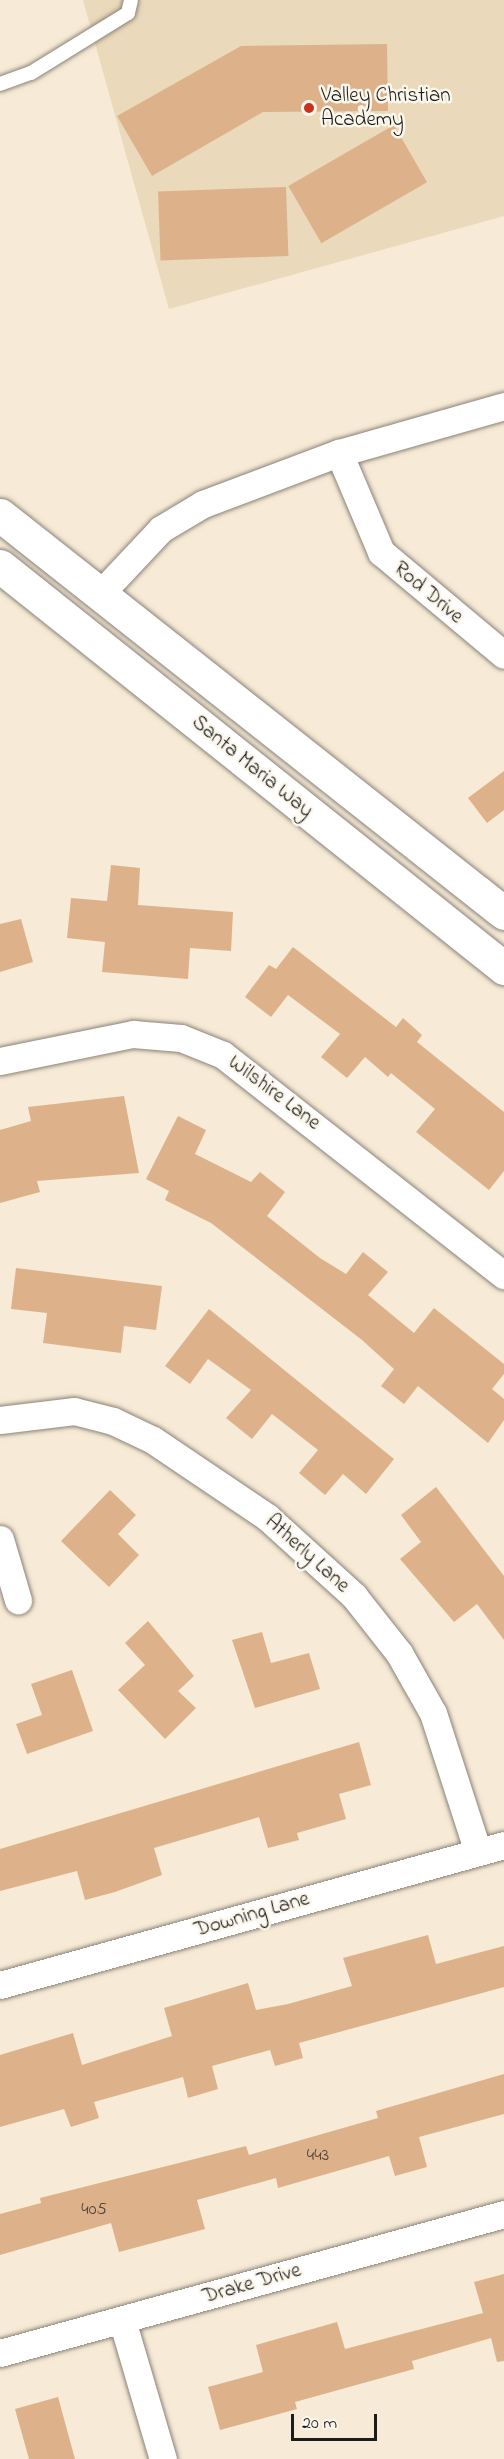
<!DOCTYPE html>
<html>
<head>
<meta charset="utf-8">
<style>
  body { margin:0 }
  #map { position:relative; width:504px; height:2459px; overflow:hidden; background:#f7ead6; font-family:"Indie Flower",sans-serif }
  div>[style] { position:absolute }
  .built>* { inset:0; background:#ead9ba }
  .building>* { inset:0; background:#ddb28a; transform-origin:0 0 }
  .roads { filter:drop-shadow(0 0 2px #8a8379) drop-shadow(0 0 2px #8a8379) }
  .service>* { height:14px; margin:-7px; padding:0 7px; transform-origin:7px; border-radius:7px; background:#fff }
  .minor>* { height:27px; margin:-13.5px; padding:0 13.5px; transform-origin:13.5px; border-radius:13.5px; background:#fff }
  .secondary>* { height:33px; margin:-16.5px; padding:0 16.5px; transform-origin:16.5px; border-radius:16.5px; background:#fff }
  .dots>* { width:16px; height:16px; translate:-50% -50%; box-sizing:border-box; border:3px solid #fbf7ec; border-radius:50% }
  span { translate:-50% -50%; white-space:nowrap; text-align:center; line-height:1.15; -webkit-text-stroke:5px #fbf7ec; paint-order:stroke }
  .number-label { font-size:18px; color:#4c4238 }
  .number-label span { -webkit-text-stroke-width:0 }
  .poi-label { font-size:21px; color:#1c1c1c }
  .left { translate:0 -50%; text-align:left }
  .street-label { font-size:21px; color:#1c1c1c }
  .scale { position:absolute; left:291px; top:2414px; width:86px; height:27px; box-sizing:border-box; border:3px solid #1c1c1c; border-top:0; padding-left:8px; font-size:18px; line-height:21px; white-space:nowrap; color:#1c1c1c; -webkit-text-stroke:4px #fbf7ec; paint-order:stroke }
</style>
</head>
<body>
<div id="map">
  <div class="built">
    <i style="clip-path:polygon(83px 0,504px 0,504px 216px,169px 309px)"></i>
  </div>
  <div class="building">
    <i style="clip-path:polygon(387px 44px,388px 111px,263px 112px,152px 176px,117px 116px,241px 46px)"></i>
    <i style="left:394px;top:125px;width:66px;height:122px;rotate:60deg"></i>
    <i style="left:286px;top:187px;width:69px;height:128px;rotate:88deg"></i>
    <i style="clip-path:polygon(504px 771px,504px 810px,487px 823px,468px 798px)"></i>
    <i style="clip-path:polygon(111px 865px,140px 868px,138px 905px,233px 912px,231px 951px,190px 948px,188px 979px,102px 972px,105px 942px,67px 938px,71px 898px,107px 901px)"></i>
    <i style="clip-path:polygon(21px 919px,33px 962px,0 972px,0 924px)"></i>
    <i style="clip-path:polygon(293px 947px,396px 1027px,403px 1018px,422px 1035px,417px 1042px,504px 1112px,504px 1171px,489px 1190px,416px 1132px,435px 1109px,391px 1073px,388px 1077px,365px 1057px,347px 1078px,321px 1057px,340px 1034px,288px 995px,271px 1017px,245px 997px,269px 965px,276px 969px)"></i>
    <i style="clip-path:polygon(124px 1096px,139px 1173px,37px 1181px,40px 1192px,0 1203px,0 1130px,31px 1121px,28px 1107px)"></i>
    <i style="clip-path:polygon(178px 1116px,206px 1130px,195px 1154px,251px 1182px,260px 1172px,285px 1192px,267px 1216px,320px 1258px,346px 1274px,363px 1252px,388px 1272px,368px 1295px,414px 1333px,434px 1308px,504px 1364px,504px 1374px,492px 1389px,504px 1399px,504px 1420px,488px 1443px,418px 1386px,404px 1404px,381px 1386px,394px 1369px,362px 1340px,211px 1223px,165px 1200px,169px 1191px,146px 1179px)"></i>
    <i style="clip-path:polygon(16px 1268px,162px 1286px,156px 1330px,124px 1326px,121px 1353px,43px 1343px,47px 1313px,11px 1309px)"></i>
    <i style="clip-path:polygon(209px 1309px,394px 1459px,366px 1494px,343px 1474px,325px 1495px,299px 1473px,318px 1450px,272px 1414px,252px 1439px,226px 1418px,251px 1390px,208px 1359px,190px 1384px,165px 1366px)"></i>
    <i style="clip-path:polygon(436px 1487px,504px 1576px,504px 1640px,477px 1604px,454px 1622px,400px 1559px,421px 1542px,401px 1515px)"></i>
    <i style="clip-path:polygon(110px 1490px,136px 1515px,118px 1534px,139px 1555px,109px 1587px,61px 1541px)"></i>
    <i style="clip-path:polygon(148px 1621px,194px 1676px,178px 1691px,196px 1708px,165px 1739px,118px 1690px,145px 1665px,125px 1643px)"></i>
    <i style="clip-path:polygon(262px 1632px,271px 1663px,309px 1653px,320px 1689px,255px 1708px,232px 1640px)"></i>
    <i style="clip-path:polygon(72px 1670px,93px 1731px,27px 1754px,16px 1724px,42px 1715px,31px 1684px)"></i>
    <i style="clip-path:polygon(359px 1742px,371px 1785px,339px 1794px,346px 1819px,297px 1833px,299px 1840px,268px 1848px,259px 1817px,154px 1848px,162px 1875px,115px 1892px,85px 1900px,77px 1871px,0 1891px,0 1849px)"></i>
    <i style="clip-path:polygon(428px 1935px,436px 1964px,504px 1946px,504px 1987px,299px 2043px,303px 2058px,275px 2066px,270px 2050px,212px 2066px,218px 2089px,188px 2098px,183px 2077px,94px 2102px,99px 2118px,71px 2127px,64px 2109px,0 2127px,0 2055px,73px 2033px,82px 2065px,172px 2036px,164px 2008px,248px 1983px,256px 2010px,288px 2004px,352px 1986px,343px 1958px)"></i>
    <i style="clip-path:polygon(504px 2074px,504px 2114px,419px 2137px,427px 2167px,395px 2176px,389px 2156px,278px 2188px,276px 2178px,197px 2200px,205px 2229px,119px 2252px,111px 2223px,0 2255px,0 2214px,41px 2203px,40px 2198px,246px 2146px,249px 2155px,378px 2118px,376px 2111px)"></i>
    <i style="clip-path:polygon(504px 2274px,504px 2361px,497px 2362px,491px 2338px,412px 2361px,414px 2369px,295px 2402px,297px 2409px,220px 2430px,208px 2387px,263px 2372px,256px 2345px,337px 2322px,345px 2349px,483px 2313px,474px 2282px)"></i>
    <i style="clip-path:polygon(58px 2397px,75px 2459px,29px 2459px,15px 2409px)"></i>
  </div>
  <div class="roads">
    <div class="service">
      <i style="left:0;top:84px;width:33px;rotate:-20deg"></i>
      <i style="left:31px;top:73px;width:114px;rotate:-31.7deg"></i>
      <i style="left:128px;top:13px;width:13px;rotate:-77deg"></i>
    </div>
    <div class="minor">
      <i style="left:339px;top:453px;width:108px;rotate:67deg"></i>
      <i style="left:381px;top:552px;width:160px;rotate:39.9deg"></i>
      <i style="left:100px;top:594px;width:89px;rotate:-46.8deg"></i>
      <i style="left:161px;top:529px;width:49px;rotate:-30.8deg"></i>
      <i style="left:203px;top:504px;width:145px;rotate:-20.6deg"></i>
      <i style="left:339px;top:453px;width:172px;rotate:-15.9deg"></i>
      <i style="left:0;top:1061px;width:136px;rotate:-11.5deg"></i>
      <i style="left:133px;top:1034px;width:48px;rotate:4.8deg"></i>
      <i style="left:181px;top:1038px;width:45px;rotate:22deg"></i>
      <i style="left:223px;top:1055px;width:357px;rotate:38.1deg"></i>
      <i style="left:0;top:1420px;width:75px;rotate:-6.9deg"></i>
      <i style="left:74px;top:1411px;width:40px;rotate:14.4deg"></i>
      <i style="left:113px;top:1421px;width:44px;rotate:25.4deg"></i>
      <i style="left:153px;top:1440px;width:138px;rotate:34deg"></i>
      <i style="left:267px;top:1517px;width:118px;rotate:42.2deg"></i>
      <i style="left:354px;top:1596px;width:73px;rotate:51.7deg"></i>
      <i style="left:399px;top:1653px;width:69px;rotate:60.5deg"></i>
      <i style="left:433px;top:1713px;width:146px;rotate:72.1deg"></i>
      <i style="left:0;top:1539px;width:64px;rotate:73.6deg"></i>
      <i style="left:0;top:1985px;width:523px;rotate:-15.52deg"></i>
      <i style="left:122px;top:2320px;width:145px;rotate:73.6deg"></i>
      <i style="left:0;top:2353px;width:523px;rotate:-15.42deg"></i>
    </div>
    <div class="secondary">
      <i style="left:0;top:515px;width:642px;rotate:38.3deg"></i>
      <i style="left:0;top:566px;width:645px;rotate:38.58deg"></i>
    </div>
  </div>
  <div class="dots">
    <i style="left:309px;top:108px;background:#c8321e"></i>
  </div>
  <div class="number-label">
    <span style="left:318px;top:2156px">443</span>
    <span style="left:94px;top:2210px">405</span>
  </div>
  <div class="poi-label">
    <span class="left" style="left:321px;top:108px">Valley Christian<br>Academy</span>
  </div>
  <div class="street-label">
    <span style="left:428px;top:593px;rotate:40deg">Rod Drive</span>
    <span style="left:252px;top:767px;rotate:39deg">Santa Maria Way</span>
    <span style="left:274px;top:1093px;rotate:37deg">Wilshire Lane</span>
    <span style="left:307px;top:1554px;rotate:42deg">Atherly Lane</span>
    <span style="left:252px;top:1915px;rotate:-16deg">Downing Lane</span>
    <span style="left:252px;top:2284px;rotate:-16deg">Drake Drive</span>
  </div>
  <div class="scale">20 m</div>
</div>
</body>
</html>
